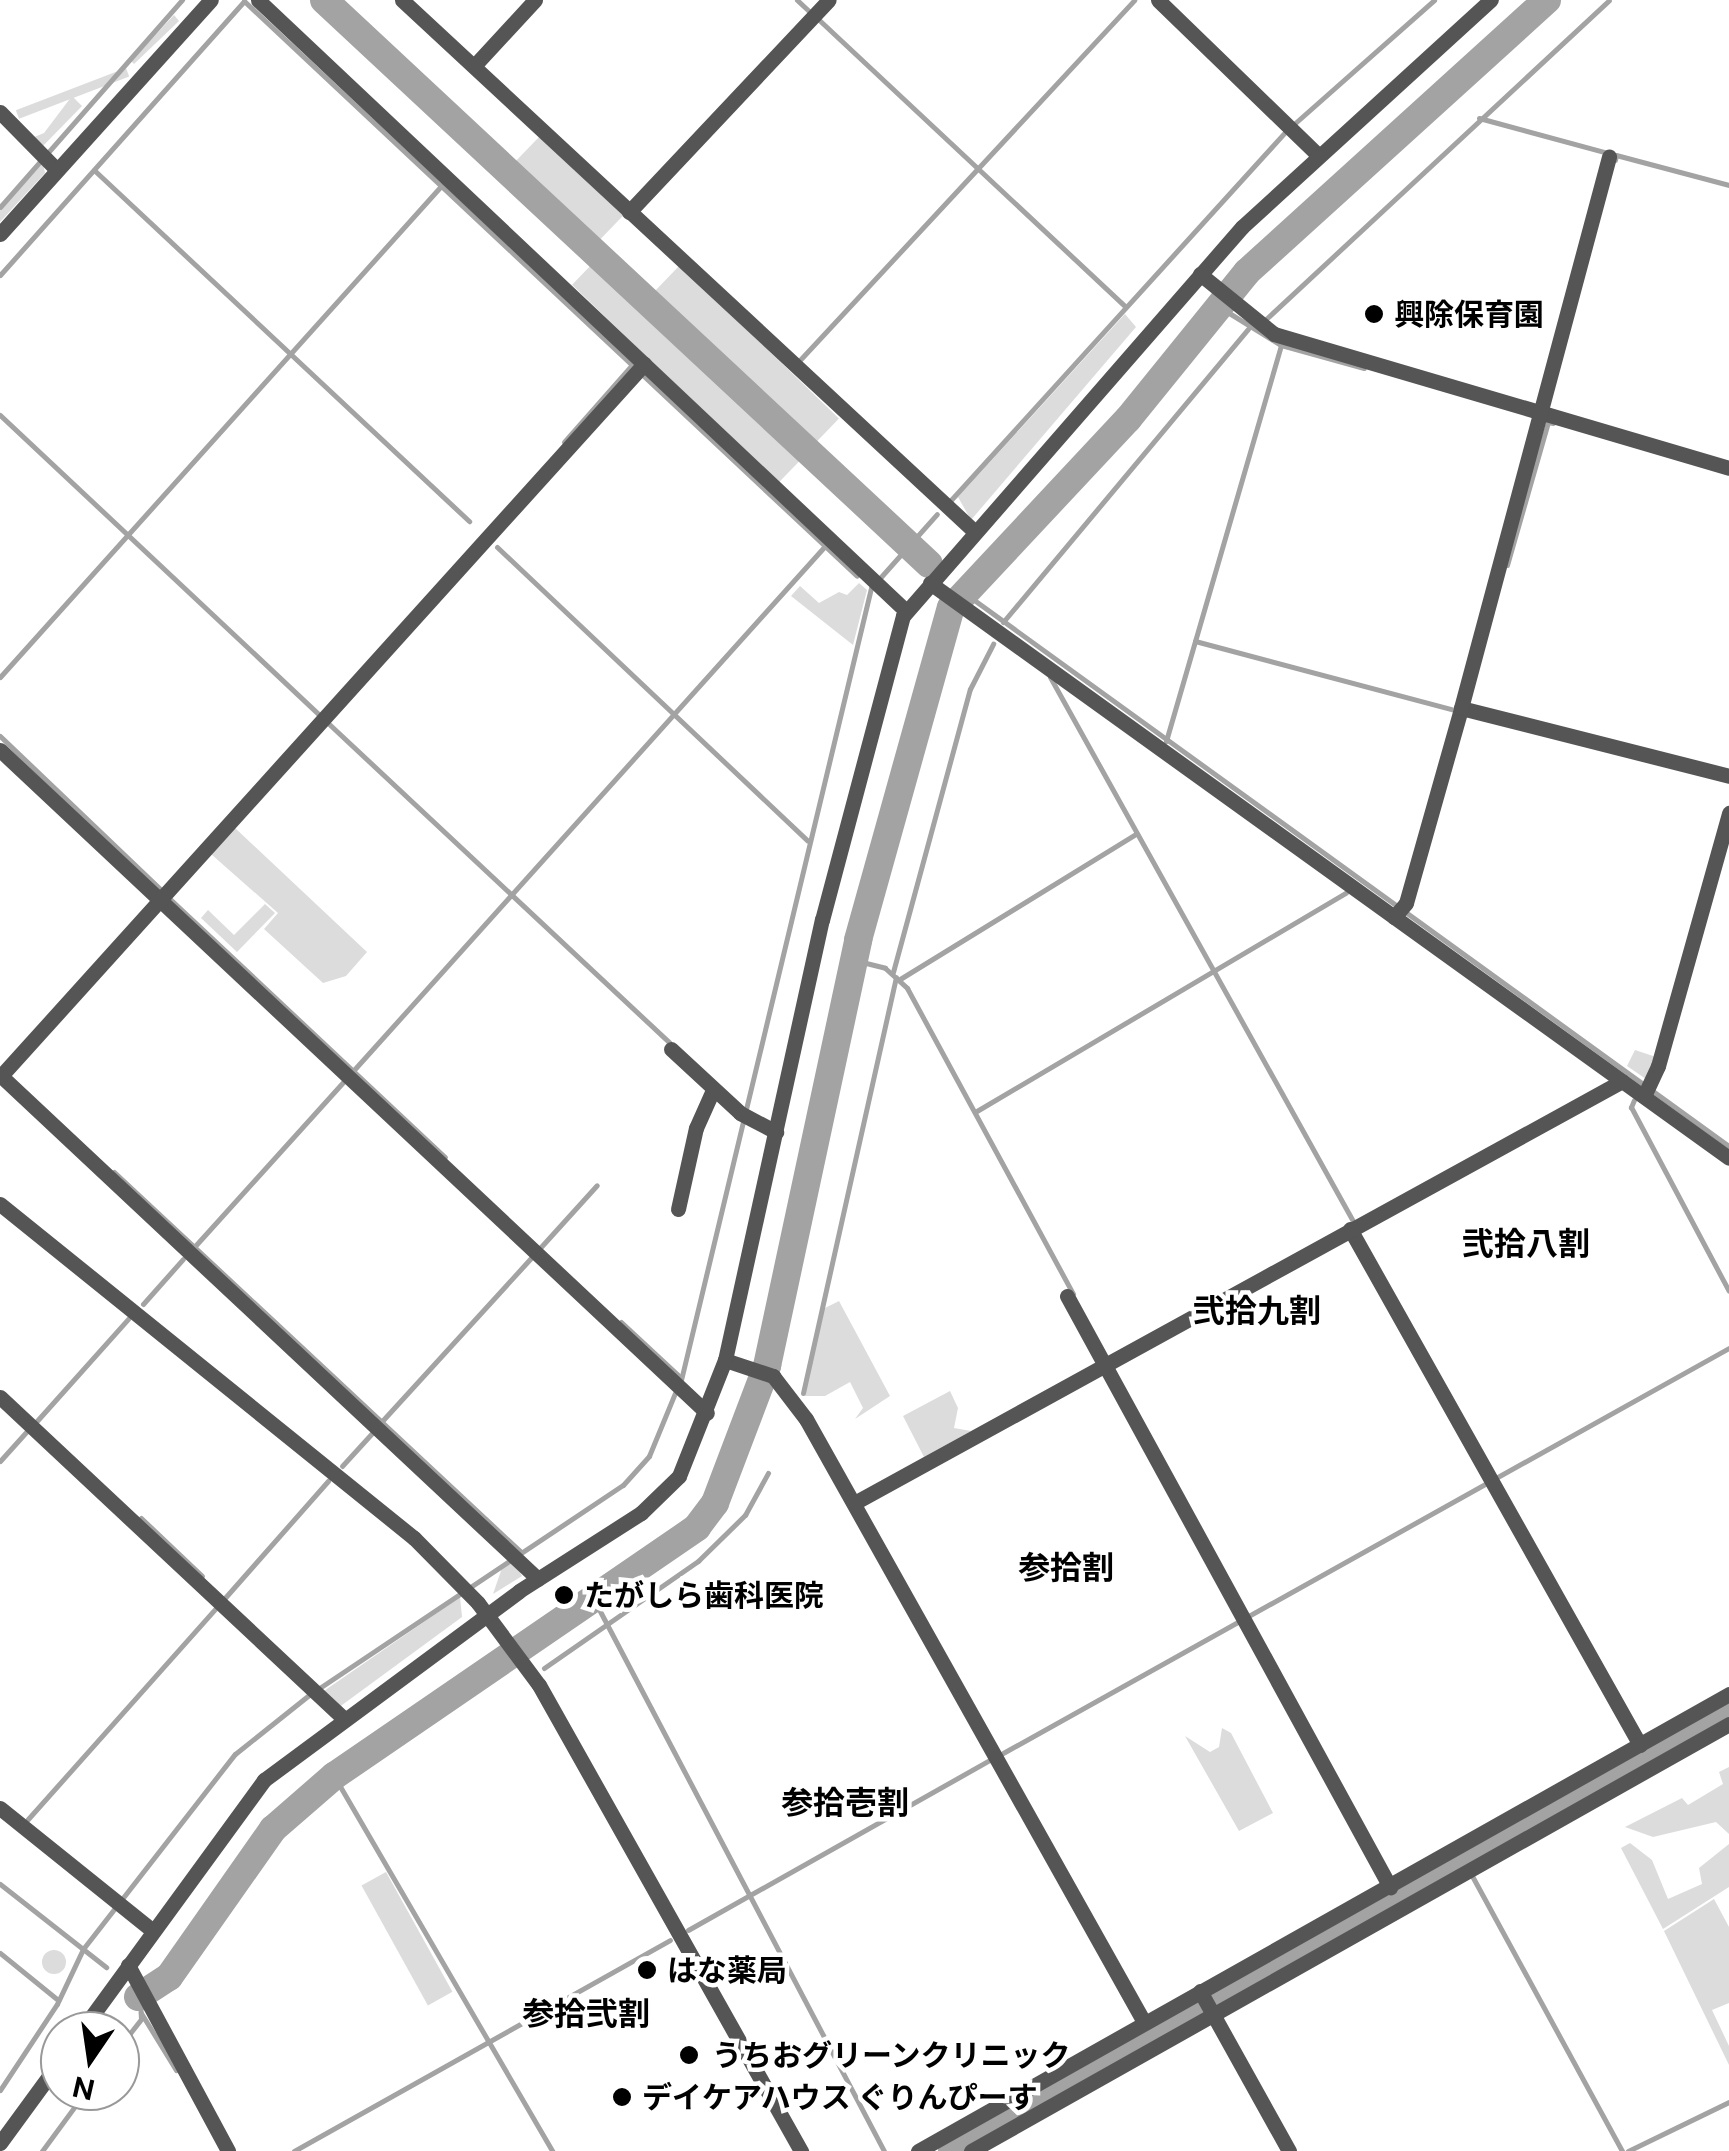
<!DOCTYPE html>
<html>
<head>
<meta charset="utf-8">
<style>
  body { margin:0 }
  #map { position:relative; width:1729px; height:2151px; overflow:hidden; background:#fff; font-family:"Public Sans","Noto Sans JP",sans-serif }
  div>[style] { position:absolute }
  .green>* { inset:0; background:#dcdcdc; transform-origin:0 0 }
  .round { border-radius:50% }
  .stream>* { height:5px; margin:-2.5px; padding:0 2.5px; transform-origin:2.5px; border-radius:2.5px; background:#a3a3a3 }
  .river>* { height:28px; margin:-14px; padding:0 14px; transform-origin:14px; border-radius:14px; background:#a3a3a3 }
  .minor>* { height:15px; margin:-7.5px; padding:0 7.5px; transform-origin:7.5px; border-radius:7.5px; background:#555 }
  .dots>* { width:28px; height:28px; translate:-50% -50%; box-sizing:border-box; border:5px solid #fff; border-radius:50% }
  span { translate:-50% -50%; white-space:nowrap; text-align:center; line-height:1.15; -webkit-text-stroke:9px #fff; paint-order:stroke }
  .poi-label { font-size:30px; color:#000; font-weight:700 }
  .left { translate:0 -50%; text-align:left }
  .neighbourhood-label { font-size:32px; color:#000; font-weight:700 }
  .north { position:absolute; left:40px; top:2011px; width:100px; height:100px; box-sizing:border-box; background:#fff; border:2px solid #999; border-radius:50%; rotate:193deg; font-size:28px; font-weight:700; line-height:40px; text-align:center; color:#000 }
  .north::after { content:''; display:block; margin:auto; width:35px; height:45px; background:#000; clip-path:polygon(50% 0,100% 100%,50% 72%,0 100%) }
</style>
</head>
<body>
<div id="map">
  <div class="green">
    <i style="clip-path:polygon(174px 15px,179px 21px,134px 64px,131px 61px)"></i>
    <i style="left:126px;top:68px;width:9px;height:118px;rotate:69deg"></i>
    <i style="clip-path:polygon(72px 96px,82px 106px,41px 148px,32px 138px,44px 133px)"></i>
    <i style="left:541px;top:135px;width:115px;height:41px;rotate:44deg"></i>
    <i style="clip-path:polygon(43px 163px,45px 173px,0 222px,0 211px)"></i>
    <i style="left:595px;top:261px;width:286px;height:33px;rotate:44deg"></i>
    <i style="left:680px;top:265px;width:221px;height:43px;rotate:44deg"></i>
    <i style="clip-path:polygon(1125px 314px,1136px 327px,971px 520px,958px 497px)"></i>
    <i style="clip-path:polygon(859px 583px,867px 590px,853px 645px,791px 596px,800px 586px,819px 603px,839px 592px,847px 595px)"></i>
    <i style="clip-path:polygon(234px 827px,367px 952px,346px 976px,323px 983px,264px 929px,278px 913px,211px 854px)"></i>
    <i style="clip-path:polygon(265px 904px,275px 913px,237px 952px,201px 918px,208px 910px,234px 935px)"></i>
    <i style="clip-path:polygon(1635px 1050px,1656px 1057px,1646px 1079px,1627px 1066px)"></i>
    <i style="clip-path:polygon(839px 1301px,890px 1396px,855px 1419px,863px 1408px,850px 1382px,825px 1396px,805px 1396px,823px 1309px)"></i>
    <i style="clip-path:polygon(950px 1391px,958px 1408px,954px 1428px,971px 1431px,924px 1457px,903px 1416px)"></i>
    <i style="clip-path:polygon(513px 1561px,522px 1576px,493px 1594px,502px 1568px)"></i>
    <i style="clip-path:polygon(460px 1597px,462px 1617px,338px 1708px,321px 1693px)"></i>
    <i style="clip-path:polygon(1686px 1723px,1690px 1730px,1604px 1780px,1599px 1772px)"></i>
    <i style="clip-path:polygon(1222px 1728px,1231px 1733px,1273px 1813px,1239px 1831px,1185px 1736px,1210px 1752px,1219px 1747px)"></i>
    <i style="clip-path:polygon(1729px 1767px,1729px 1834px,1716px 1822px,1653px 1837px,1625px 1827px,1682px 1798px,1688px 1805px,1723px 1784px,1719px 1772px)"></i>
    <i style="clip-path:polygon(1630px 1843px,1652px 1860px,1668px 1899px,1702px 1884px,1699px 1868px,1729px 1844px,1729px 1887px,1663px 1929px,1621px 1848px)"></i>
    <i style="left:386px;top:1872px;width:137px;height:28px;rotate:61deg"></i>
    <i style="clip-path:polygon(1714px 1899px,1729px 1927px,1729px 2003px,1712px 2010px,1729px 2046px,1729px 2065px,1664px 1931px)"></i>
    <i class="round" style="left:42px;top:1950px;width:24px;height:24px"></i>
    <i style="clip-path:polygon(1154px 2026px,1166px 2026px,1015px 2105px,1014px 2101px)"></i>
  </div>
  <div class="stream">
    <i style="left:797px;top:0;width:18px;rotate:43deg"></i>
    <i style="left:244px;top:1px;width:840px;rotate:43.17deg"></i>
    <i style="left:817px;top:18px;width:422px;rotate:43.1deg"></i>
    <i style="left:1479px;top:118px;width:134px;rotate:15.2deg"></i>
    <i style="left:1294px;top:124px;width:187px;rotate:-41.5deg"></i>
    <i style="left:1615px;top:160px;width:5px;rotate:-79deg"></i>
    <i style="left:1616px;top:155px;width:117px;rotate:14.9deg"></i>
    <i style="left:94px;top:170px;width:514px;rotate:43.11deg"></i>
    <i style="left:0;top:207px;width:276px;rotate:-48.7deg"></i>
    <i style="left:0;top:275px;width:367px;rotate:-48.3deg"></i>
    <i style="left:1221px;top:308px;width:70px;rotate:31.7deg"></i>
    <i style="left:1281px;top:345px;width:86px;rotate:15.5deg"></i>
    <i style="left:1266px;top:319px;width:468px;rotate:-42.9deg"></i>
    <i style="left:798px;top:362px;width:494px;rotate:-47.1deg"></i>
    <i style="left:0;top:415px;width:438px;rotate:43.2deg"></i>
    <i style="left:564px;top:442px;width:103px;rotate:-48.6deg"></i>
    <i style="left:950px;top:501px;width:501px;rotate:-47.75deg"></i>
    <i style="left:497px;top:547px;width:427px;rotate:43.4deg"></i>
    <i style="left:1507px;top:565px;width:149px;rotate:-74deg"></i>
    <i style="left:1548px;top:422px;width:5px;rotate:11deg"></i>
    <i style="left:963px;top:592px;width:945px;rotate:35.88deg"></i>
    <i style="left:1003px;top:622px;width:382px;rotate:-50.1deg"></i>
    <i style="left:1195px;top:641px;width:272px;rotate:14.9deg"></i>
    <i style="left:0;top:677px;width:660px;rotate:-48.07deg"></i>
    <i style="left:1050px;top:677px;width:625px;rotate:60.89deg"></i>
    <i style="left:329px;top:724px;width:466px;rotate:43.1deg"></i>
    <i style="left:0;top:736px;width:223px;rotate:43.7deg"></i>
    <i style="left:1166px;top:741px;width:412px;rotate:-73.8deg"></i>
    <i style="left:170px;top:899px;width:377px;rotate:43.2deg"></i>
    <i style="left:854px;top:960px;width:32px;rotate:14deg"></i>
    <i style="left:885px;top:968px;width:30px;rotate:42deg"></i>
    <i style="left:907px;top:988px;width:348px;rotate:61.5deg"></i>
    <i style="left:893px;top:972px;width:293px;rotate:-74.8deg"></i>
    <i style="left:970px;top:689px;width:51px;rotate:-62.9deg"></i>
    <i style="left:900px;top:979px;width:277px;rotate:-31.6deg"></i>
    <i style="left:352px;top:1072px;width:707px;rotate:-48.04deg"></i>
    <i style="left:1634px;top:1100px;width:8px;rotate:113deg"></i>
    <i style="left:1631px;top:1107px;width:208px;rotate:62deg"></i>
    <i style="left:975px;top:1112px;width:431px;rotate:-30.6deg"></i>
    <i style="left:114px;top:1172px;width:557px;rotate:43.04deg"></i>
    <i style="left:195px;top:1246px;width:222px;rotate:-47.9deg"></i>
    <i style="left:539px;top:1249px;width:86px;rotate:-47.8deg"></i>
    <i style="left:143px;top:1304px;width:60px;rotate:-48.4deg"></i>
    <i style="left:621px;top:1322px;width:82px;rotate:43deg"></i>
    <i style="left:681px;top:1380px;width:814px;rotate:-76.51deg"></i>
    <i style="left:871px;top:588px;width:99px;rotate:-48.3deg"></i>
    <i style="left:762px;top:1382px;width:6px;rotate:9deg"></i>
    <i style="left:803px;top:1393px;width:426px;rotate:-77.4deg"></i>
    <i style="left:383px;top:1420px;width:221px;rotate:-47.6deg"></i>
    <i style="left:35px;top:1423px;width:140px;rotate:-48.2deg"></i>
    <i style="left:0;top:1461px;width:40px;rotate:-48deg"></i>
    <i style="left:342px;top:1466px;width:46px;rotate:-47.6deg"></i>
    <i style="left:141px;top:1518px;width:84px;rotate:43.6deg"></i>
    <i style="left:592px;top:1596px;width:627px;rotate:62.25deg"></i>
    <i style="left:223px;top:1600px;width:159px;rotate:-48.6deg"></i>
    <i style="left:544px;top:1668px;width:188px;rotate:-34.8deg"></i>
    <i style="left:698px;top:1561px;width:66px;rotate:-44.4deg"></i>
    <i style="left:745px;top:1515px;width:48px;rotate:-61.3deg"></i>
    <i style="left:1003px;top:1753px;width:831px;rotate:-29.16deg"></i>
    <i style="left:1652px;top:1753px;width:4px;rotate:63deg"></i>
    <i style="left:334px;top:1776px;width:434px;rotate:59.8deg"></i>
    <i style="left:28px;top:1819px;width:281px;rotate:-48.3deg"></i>
    <i style="left:1465px;top:1863px;width:328px;rotate:61.4deg"></i>
    <i style="left:0;top:1884px;width:135px;rotate:38.1deg"></i>
    <i style="left:1399px;top:1895px;width:5px;rotate:53deg"></i>
    <i style="left:688px;top:1930px;width:349px;rotate:-29.4deg"></i>
    <i style="left:0;top:1953px;width:75px;rotate:39deg"></i>
    <i style="left:141px;top:2013px;width:67px;rotate:58.4deg"></i>
    <i style="left:1148px;top:2036px;width:4px;rotate:63deg"></i>
    <i style="left:120px;top:2046px;width:34px;rotate:-52deg"></i>
    <i style="left:141px;top:2019px;width:18px;rotate:-93deg"></i>
    <i style="left:0;top:2090px;width:103px;rotate:-56.5deg"></i>
    <i style="left:57px;top:2004px;width:61px;rotate:-64.7deg"></i>
    <i style="left:83px;top:1949px;width:247px;rotate:-52.1deg"></i>
    <i style="left:235px;top:1754px;width:95px;rotate:-38.6deg"></i>
    <i style="left:309px;top:1695px;width:378px;rotate:-33.8deg"></i>
    <i style="left:623px;top:1485px;width:39px;rotate:-48deg"></i>
    <i style="left:649px;top:1456px;width:68px;rotate:-67.6deg"></i>
    <i style="left:42px;top:2151px;width:74px;rotate:-53.7deg"></i>
    <i style="left:294px;top:2151px;width:431px;rotate:-29.3deg"></i>
    <i style="left:1628px;top:2151px;width:112px;rotate:-25.9deg"></i>
  </div>
  <div class="river">
    <i style="left:324px;top:0;width:827px;rotate:42.99deg"></i>
    <i style="left:138px;top:1997px;width:37px;rotate:-33deg"></i>
    <i style="left:169px;top:1977px;width:181px;rotate:-54.9deg"></i>
    <i style="left:273px;top:1829px;width:81px;rotate:-41deg"></i>
    <i style="left:334px;top:1776px;width:440px;rotate:-34.4deg"></i>
    <i style="left:697px;top:1527px;width:30px;rotate:-53deg"></i>
    <i style="left:715px;top:1503px;width:147px;rotate:-69.2deg"></i>
    <i style="left:767px;top:1366px;width:436px;rotate:-77.9deg"></i>
    <i style="left:858px;top:940px;width:345px;rotate:-74.4deg"></i>
    <i style="left:951px;top:608px;width:259px;rotate:-46.9deg"></i>
    <i style="left:1128px;top:419px;width:189px;rotate:-51deg"></i>
    <i style="left:1247px;top:272px;width:405px;rotate:-42.2deg"></i>
    <i style="left:952px;top:2151px;width:891px;rotate:-29.3deg"></i>
  </div>
  <div class="minor">
    <i style="left:258px;top:0;width:891px;rotate:43.32deg"></i>
    <i style="left:402px;top:0;width:780px;rotate:42.87deg"></i>
    <i style="left:1158px;top:0;width:224px;rotate:44.1deg"></i>
    <i style="left:474px;top:66px;width:90px;rotate:-47.3deg"></i>
    <i style="left:0;top:112px;width:81px;rotate:45.5deg"></i>
    <i style="left:629px;top:212px;width:291px;rotate:-46.7deg"></i>
    <i style="left:0;top:234px;width:315px;rotate:-48deg"></i>
    <i style="left:1200px;top:274px;width:95px;rotate:39deg"></i>
    <i style="left:1274px;top:334px;width:474px;rotate:16.4deg"></i>
    <i style="left:930px;top:583px;width:984px;rotate:35.74deg"></i>
    <i style="left:1461px;top:708px;width:276px;rotate:14.2deg"></i>
    <i style="left:0;top:750px;width:969px;rotate:43.16deg"></i>
    <i style="left:1394px;top:917px;width:18px;rotate:-49deg"></i>
    <i style="left:1406px;top:903px;width:203px;rotate:-74.2deg"></i>
    <i style="left:1461px;top:708px;width:571px;rotate:-74.97deg"></i>
    <i style="left:671px;top:1049px;width:94px;rotate:42.8deg"></i>
    <i style="left:740px;top:1113px;width:41px;rotate:27.8deg"></i>
    <i style="left:0;top:1075px;width:737px;rotate:43.13deg"></i>
    <i style="left:0;top:1077px;width:961px;rotate:-47.91deg"></i>
    <i style="left:1644px;top:1096px;width:33px;rotate:-65deg"></i>
    <i style="left:1658px;top:1066px;width:263px;rotate:-74.3deg"></i>
    <i style="left:0;top:1204px;width:532px;rotate:38.9deg"></i>
    <i style="left:414px;top:1538px;width:91px;rotate:45.4deg"></i>
    <i style="left:478px;top:1603px;width:102px;rotate:53.4deg"></i>
    <i style="left:539px;top:1685px;width:535px;rotate:60.65deg"></i>
    <i style="left:678px;top:1209px;width:83px;rotate:-77.5deg"></i>
    <i style="left:696px;top:1128px;width:42px;rotate:-65.9deg"></i>
    <i style="left:1350px;top:1229px;width:592px;rotate:60.66deg"></i>
    <i style="left:1067px;top:1296px;width:674px;rotate:61.34deg"></i>
    <i style="left:725px;top:1360px;width:51px;rotate:18.4deg"></i>
    <i style="left:773px;top:1376px;width:54px;rotate:52.5deg"></i>
    <i style="left:806px;top:1419px;width:691px;rotate:60.73deg"></i>
    <i style="left:0;top:1397px;width:471px;rotate:43.1deg"></i>
    <i style="left:856px;top:1502px;width:874px;rotate:-28.79deg"></i>
    <i style="left:0;top:1808px;width:195px;rotate:38.8deg"></i>
    <i style="left:128px;top:1965px;width:211px;rotate:61.7deg"></i>
    <i style="left:1200px;top:1991px;width:183px;rotate:60.9deg"></i>
    <i style="left:81px;top:2031px;width:311px;rotate:-53.9deg"></i>
    <i style="left:264px;top:1780px;width:317px;rotate:-36.5deg"></i>
    <i style="left:519px;top:1591px;width:145px;rotate:-32.6deg"></i>
    <i style="left:641px;top:1513px;width:53px;rotate:-44.2deg"></i>
    <i style="left:679px;top:1476px;width:125px;rotate:-68.4deg"></i>
    <i style="left:725px;top:1360px;width:451px;rotate:-77.6deg"></i>
    <i style="left:822px;top:920px;width:315px;rotate:-75.1deg"></i>
    <i style="left:903px;top:616px;width:516px;rotate:-48.93deg"></i>
    <i style="left:1242px;top:227px;width:337px;rotate:-42.4deg"></i>
    <i style="left:0;top:2143px;width:102px;rotate:-53.8deg"></i>
    <i style="left:918px;top:2151px;width:931px;rotate:-29.4deg"></i>
    <i style="left:971px;top:2151px;width:870px;rotate:-29.39deg"></i>
  </div>
  <div class="dots">
    <i style="left:1374px;top:314px;background:#000"></i>
    <i style="left:564px;top:1595px;background:#000"></i>
    <i style="left:647px;top:1970px;background:#000"></i>
    <i style="left:689px;top:2055px;background:#000"></i>
    <i style="left:622px;top:2097px;background:#000"></i>
  </div>
  <div class="poi-label">
    <span class="left" style="left:1394px;top:314px">興除保育園</span>
    <span class="left" style="left:584px;top:1595px">たがしら歯科医院</span>
    <span class="left" style="left:667px;top:1970px">はな薬局</span>
    <span class="left" style="left:712px;top:2055px">うちおグリーンクリニック</span>
    <span class="left" style="left:642px;top:2097px">デイケアハウス ぐりんぴーす</span>
  </div>
  <div class="neighbourhood-label">
    <span style="left:1526px;top:1244px">弐拾八割</span>
    <span style="left:1257px;top:1311px">弐拾九割</span>
    <span style="left:1066px;top:1568px">参拾割</span>
    <span style="left:845px;top:1803px">参拾壱割</span>
    <span style="left:586px;top:2014px">参拾弐割</span>
  </div>
  <div class="north">N</div>
</div>
</body>
</html>
